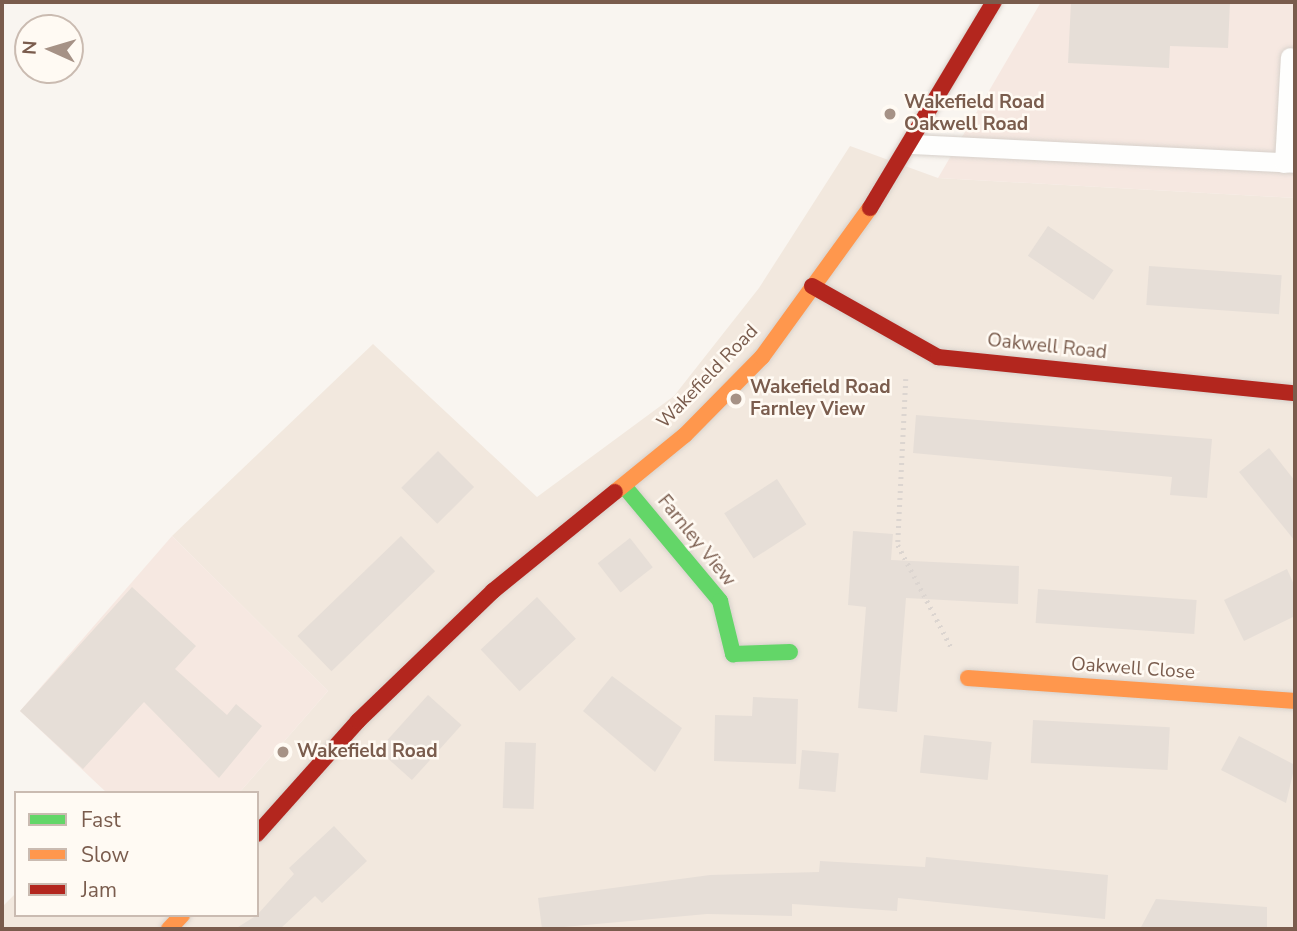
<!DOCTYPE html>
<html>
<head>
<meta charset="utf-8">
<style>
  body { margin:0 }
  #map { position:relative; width:1297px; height:931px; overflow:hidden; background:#f9f5f0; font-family:"Nunito Sans",sans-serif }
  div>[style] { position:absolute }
  .residential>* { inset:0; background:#f2e8de }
  .commercial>* { inset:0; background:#f6e8e1 }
  .building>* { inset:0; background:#e6ded7; transform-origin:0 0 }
  .path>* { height:4.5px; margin-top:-2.25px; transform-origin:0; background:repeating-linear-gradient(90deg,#dcd5d0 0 2px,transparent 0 7px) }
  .roads { filter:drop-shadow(0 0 2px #d7d1cb) drop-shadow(0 0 2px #d7d1cb) }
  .lane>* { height:19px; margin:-9.5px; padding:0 9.5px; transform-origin:9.5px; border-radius:9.5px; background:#fefefd }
  .fast>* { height:16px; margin:-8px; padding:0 8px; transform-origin:8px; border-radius:8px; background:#63d668 }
  .slow>* { height:16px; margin:-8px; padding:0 8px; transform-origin:8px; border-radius:8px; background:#ff974d }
  .jam>* { height:16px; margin:-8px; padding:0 8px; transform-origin:8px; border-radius:8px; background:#b3261e }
  .dots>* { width:19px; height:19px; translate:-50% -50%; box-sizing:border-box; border:4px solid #fffaf3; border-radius:50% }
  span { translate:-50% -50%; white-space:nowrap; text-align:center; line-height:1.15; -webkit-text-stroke:5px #fffaf3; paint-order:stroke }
  .poi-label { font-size:19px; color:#7a5c4d; font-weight:700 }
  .left { translate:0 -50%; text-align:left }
  .street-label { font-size:19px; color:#7a5c4d }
  .frame { position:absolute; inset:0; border:4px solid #7a5c4d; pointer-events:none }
  .legend { position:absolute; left:14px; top:791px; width:245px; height:126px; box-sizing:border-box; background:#fffaf3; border:2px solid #cabbb1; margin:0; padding:9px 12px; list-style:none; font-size:21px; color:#7a5c4d }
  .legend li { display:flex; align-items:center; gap:14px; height:35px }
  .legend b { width:35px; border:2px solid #cabbb1 }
  .north { position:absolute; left:14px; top:14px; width:70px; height:70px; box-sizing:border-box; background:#fffaf3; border:2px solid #cabbb1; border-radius:50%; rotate:274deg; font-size:19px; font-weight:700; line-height:28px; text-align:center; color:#7a5c4d }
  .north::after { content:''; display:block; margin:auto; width:24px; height:32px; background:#a69286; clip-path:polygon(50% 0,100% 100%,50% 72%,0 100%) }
</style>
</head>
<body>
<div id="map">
  <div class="residential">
    <i style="clip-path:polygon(850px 146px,938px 178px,1295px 198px,1295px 929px,2px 929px,2px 907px,16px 893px,16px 915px,257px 915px,257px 793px,239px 793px,328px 691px,172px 536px,373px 344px,537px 497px,674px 396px,759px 288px)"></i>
  </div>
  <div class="commercial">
    <i style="clip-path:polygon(1041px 2px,1295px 2px,1295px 198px,938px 178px)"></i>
    <i style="clip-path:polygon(172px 536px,328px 691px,239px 793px,107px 793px,20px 711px)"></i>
  </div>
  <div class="building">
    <i style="clip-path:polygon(1071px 2px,1230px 2px,1228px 48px,1170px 46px,1169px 68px,1068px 63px)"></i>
    <i style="left:1048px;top:226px;width:79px;height:36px;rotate:34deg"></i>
    <i style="left:1149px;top:266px;width:133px;height:39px;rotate:4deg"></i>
    <i style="clip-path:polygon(916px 415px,1212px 439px,1207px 498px,1170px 495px,1172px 477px,913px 453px)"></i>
    <i style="clip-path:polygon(1269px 448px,1295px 481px,1295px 541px,1239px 472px)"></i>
    <i style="left:438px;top:451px;width:51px;height:52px;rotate:45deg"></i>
    <i style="left:777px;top:479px;width:54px;height:63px;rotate:57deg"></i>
    <i style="clip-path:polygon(853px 531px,893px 534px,891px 560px,1019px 566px,1018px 604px,906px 598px,897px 712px,858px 708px,866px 607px,848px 605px)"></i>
    <i style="left:401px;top:536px;width:49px;height:144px;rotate:46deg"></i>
    <i style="left:630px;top:538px;width:37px;height:41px;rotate:52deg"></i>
    <i style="clip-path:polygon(1287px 569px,1295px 587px,1295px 616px,1244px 641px,1224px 600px)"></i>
    <i style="clip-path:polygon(132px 587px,196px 646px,175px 669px,227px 715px,236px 704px,262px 726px,219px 778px,144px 702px,83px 769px,20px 711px)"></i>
    <i style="left:1038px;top:589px;width:159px;height:34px;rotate:4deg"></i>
    <i style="left:537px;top:597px;width:57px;height:77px;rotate:47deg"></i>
    <i style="clip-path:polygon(612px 676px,682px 728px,655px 772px,583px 711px)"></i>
    <i style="left:428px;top:695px;width:45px;height:74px;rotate:42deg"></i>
    <i style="clip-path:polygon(753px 697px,798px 699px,796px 764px,714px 761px,715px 715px,752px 716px)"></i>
    <i style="left:1033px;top:720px;width:137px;height:43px;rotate:3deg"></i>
    <i style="left:924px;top:735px;width:68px;height:38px;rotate:6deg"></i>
    <i style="clip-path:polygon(1239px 736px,1295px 765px,1286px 803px,1221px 770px)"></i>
    <i style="left:505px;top:742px;width:31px;height:66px;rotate:2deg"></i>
    <i style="left:802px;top:750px;width:37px;height:39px;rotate:5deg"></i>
    <i style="clip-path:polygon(334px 826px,367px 861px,322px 903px,315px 896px,280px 929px,235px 929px,257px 915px,294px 874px,289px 868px)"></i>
    <i style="clip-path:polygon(926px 857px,1108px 875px,1105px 919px,898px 898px,897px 911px,792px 904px,792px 916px,707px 914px,542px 929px,538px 898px,710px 875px,819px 872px,820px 861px,925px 867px)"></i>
    <i style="clip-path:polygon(1156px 899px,1267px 907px,1267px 929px,1140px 929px)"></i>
  </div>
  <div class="path">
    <i style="left:906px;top:379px;width:166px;rotate:92.8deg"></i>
    <i style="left:898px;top:545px;width:115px;rotate:62.5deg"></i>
  </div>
  <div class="roads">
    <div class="lane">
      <i style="left:911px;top:144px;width:384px;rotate:2.8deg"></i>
      <i style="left:1284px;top:163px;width:106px;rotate:-86.8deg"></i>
    </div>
    <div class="fast">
      <i style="left:624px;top:486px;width:150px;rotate:50.1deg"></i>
      <i style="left:720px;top:601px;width:55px;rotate:76.2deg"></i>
      <i style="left:733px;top:654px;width:57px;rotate:-2deg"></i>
    </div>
    <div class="slow">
      <i style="left:615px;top:492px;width:90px;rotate:-39.2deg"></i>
      <i style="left:685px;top:435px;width:110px;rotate:-45.4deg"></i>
      <i style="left:762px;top:357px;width:184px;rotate:-54.1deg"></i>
      <i style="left:968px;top:678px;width:328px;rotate:4deg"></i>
      <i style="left:169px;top:929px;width:19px;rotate:-47deg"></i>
    </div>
    <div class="jam">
      <i style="left:870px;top:208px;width:240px;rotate:-59deg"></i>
      <i style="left:812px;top:286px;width:145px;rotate:29.4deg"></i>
      <i style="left:938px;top:357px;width:359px;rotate:5.8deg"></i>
      <i style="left:257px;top:834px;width:152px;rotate:-48.2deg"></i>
      <i style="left:358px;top:721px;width:187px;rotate:-43.9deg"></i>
      <i style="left:493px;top:591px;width:157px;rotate:-39.1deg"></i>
    </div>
  </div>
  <div class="dots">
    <i style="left:890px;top:114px;background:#a69286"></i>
    <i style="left:736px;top:399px;background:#a69286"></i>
    <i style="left:283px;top:752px;background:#a69286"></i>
  </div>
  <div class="poi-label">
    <span class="left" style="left:904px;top:114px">Wakefield Road<br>Oakwell Road</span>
    <span class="left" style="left:750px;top:399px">Wakefield Road<br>Farnley View</span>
    <span class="left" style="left:297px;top:752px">Wakefield Road</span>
  </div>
  <div class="street-label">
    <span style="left:1047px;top:347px;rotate:6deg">Oakwell Road</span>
    <span style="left:708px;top:377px;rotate:-46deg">Wakefield Road</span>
    <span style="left:696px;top:541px;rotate:51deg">Farnley View</span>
    <span style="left:1133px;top:669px;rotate:4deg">Oakwell Close</span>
  </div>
  <div class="frame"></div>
  <ul class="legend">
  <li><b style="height:9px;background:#63d668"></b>Fast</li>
  <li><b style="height:9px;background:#ff974d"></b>Slow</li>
  <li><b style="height:9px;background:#b3261e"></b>Jam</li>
  </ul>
  <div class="north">N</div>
</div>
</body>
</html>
